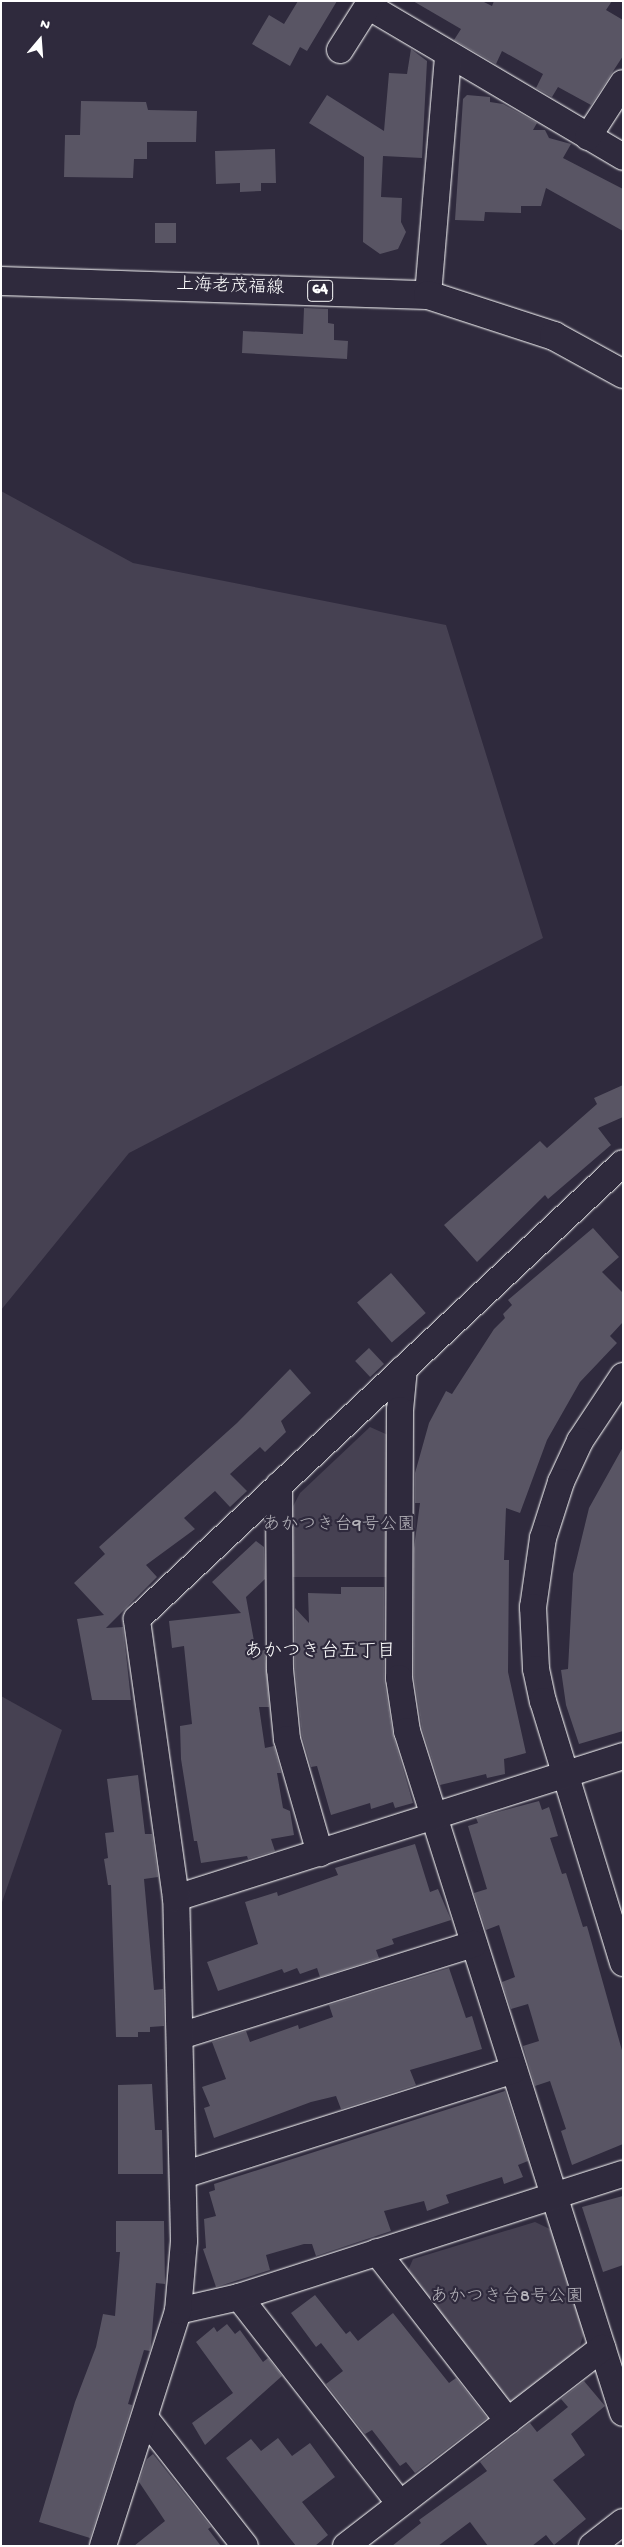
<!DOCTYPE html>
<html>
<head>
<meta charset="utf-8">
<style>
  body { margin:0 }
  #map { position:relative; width:624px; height:2547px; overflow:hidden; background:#2f2a3d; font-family:"Gochi Hand","Klee One",sans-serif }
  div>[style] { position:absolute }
  .green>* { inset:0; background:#464152 }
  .building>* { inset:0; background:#595564; transform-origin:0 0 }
  .roads { filter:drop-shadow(0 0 1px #fff) drop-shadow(0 0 1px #fff) }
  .minor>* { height:26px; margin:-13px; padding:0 13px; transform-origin:13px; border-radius:13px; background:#2f2a3d }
  .major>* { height:28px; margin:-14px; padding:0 14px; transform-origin:14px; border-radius:14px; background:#2f2a3d }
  span { translate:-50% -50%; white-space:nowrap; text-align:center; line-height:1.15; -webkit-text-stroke:4.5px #2f2a3d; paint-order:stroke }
  .shield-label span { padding:1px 4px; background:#2f2a3d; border:1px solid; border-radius:4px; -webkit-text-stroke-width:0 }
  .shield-label { font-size:16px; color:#fff; font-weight:700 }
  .street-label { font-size:18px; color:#fff }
  .park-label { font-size:18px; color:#b5b3ba }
  .neighbourhood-label { font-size:19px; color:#fff }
  .frame { position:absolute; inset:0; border:2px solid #fff; pointer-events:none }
  .north { position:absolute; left:15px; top:15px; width:50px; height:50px; -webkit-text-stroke:4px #2f2a3d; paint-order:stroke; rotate:18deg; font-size:14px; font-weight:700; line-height:20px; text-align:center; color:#fff }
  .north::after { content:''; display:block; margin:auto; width:18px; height:22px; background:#fff; clip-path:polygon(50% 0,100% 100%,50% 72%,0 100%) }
</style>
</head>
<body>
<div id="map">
  <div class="green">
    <i style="clip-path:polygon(1px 491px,133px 563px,446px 625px,543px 938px,129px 1153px,1px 1310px)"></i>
    <i style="clip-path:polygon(370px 1427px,388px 1435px,389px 1577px,289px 1577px,289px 1514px,300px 1493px)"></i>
    <i style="clip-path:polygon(1px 1696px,62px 1730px,1px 1905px)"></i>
    <i style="clip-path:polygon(535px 2222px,552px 2230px,585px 2330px,576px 2358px,520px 2402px,500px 2398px,407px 2273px,413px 2259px)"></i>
  </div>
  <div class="building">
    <i style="clip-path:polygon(298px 1px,337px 1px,307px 51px,300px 47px,290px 66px,252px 44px,269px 15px,284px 24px)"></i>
    <i style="clip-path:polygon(413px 1px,482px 1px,492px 6px,494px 1px,612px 1px,606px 10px,623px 20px,623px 56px,591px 105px,558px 87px,552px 97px,536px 88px,543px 74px,502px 51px,496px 64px,454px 40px,461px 29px)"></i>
    <i style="clip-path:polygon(411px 49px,427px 61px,422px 158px,383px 156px,381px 197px,402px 198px,401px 222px,406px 232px,398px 249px,380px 254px,363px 242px,364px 157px,309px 123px,327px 95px,384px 131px,389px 73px,407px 74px)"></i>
    <i style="clip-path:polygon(467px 95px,490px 97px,490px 102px,503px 104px,537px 123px,533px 130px,545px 130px,549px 138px,571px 144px,563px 158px,623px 189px,623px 231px,546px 188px,541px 206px,521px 206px,521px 213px,485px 212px,484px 221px,455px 220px,463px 99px)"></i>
    <i style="clip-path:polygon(81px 101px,146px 102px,148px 110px,197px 111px,196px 142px,147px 142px,147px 159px,134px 159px,133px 178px,64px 177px,65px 135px,80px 135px)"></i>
    <i style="clip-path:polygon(275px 149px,276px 183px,261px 183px,261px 191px,240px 192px,240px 183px,216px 184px,215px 151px)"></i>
    <i style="left:176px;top:223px;width:20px;height:21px;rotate:90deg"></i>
    <i style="clip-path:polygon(304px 308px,328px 309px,328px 323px,334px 324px,334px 340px,348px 341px,347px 359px,242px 353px,243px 331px,303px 334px)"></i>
    <i style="clip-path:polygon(623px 1085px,623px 1117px,598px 1128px,611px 1145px,548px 1199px,545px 1195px,477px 1262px,444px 1225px,540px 1141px,547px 1148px,597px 1104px,594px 1098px)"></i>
    <i style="clip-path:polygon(593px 1228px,619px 1257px,602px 1272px,623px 1293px,623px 1322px,610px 1336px,617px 1343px,580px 1382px,547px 1440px,520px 1513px,506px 1508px,504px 1560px,509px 1560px,508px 1672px,526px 1753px,504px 1759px,505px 1774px,487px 1778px,486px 1774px,440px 1785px,422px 1728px,414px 1677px,414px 1548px,420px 1503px,415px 1503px,415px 1473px,429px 1423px,446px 1391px,452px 1394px,494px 1329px,505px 1318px,503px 1314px,512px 1305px,508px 1300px)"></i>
    <i style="left:391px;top:1273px;width:53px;height:45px;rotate:49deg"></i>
    <i style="left:369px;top:1348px;width:22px;height:19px;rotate:47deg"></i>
    <i style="clip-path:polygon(290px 1369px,311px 1393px,281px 1421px,286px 1432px,265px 1452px,260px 1447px,230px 1474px,247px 1491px,230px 1507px,215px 1491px,184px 1518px,195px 1529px,146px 1565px,157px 1577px,106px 1628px,123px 1627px,131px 1700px,92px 1700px,77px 1619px,104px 1615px,74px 1583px,105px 1554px,99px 1547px,237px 1423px)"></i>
    <i style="clip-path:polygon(623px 1447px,623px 1731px,579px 1744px,566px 1705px,561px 1670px,568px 1669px,573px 1574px,589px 1508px)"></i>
    <i style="clip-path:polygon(256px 1541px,264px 1547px,265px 1579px,246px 1597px,256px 1652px,265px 1650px,269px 1707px,259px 1707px,265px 1748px,274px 1746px,281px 1773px,277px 1773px,283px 1808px,290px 1811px,294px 1835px,271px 1839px,275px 1851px,248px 1859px,247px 1856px,201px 1863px,197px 1841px,194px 1841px,181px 1759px,180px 1726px,192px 1724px,184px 1646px,172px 1648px,169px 1621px,241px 1613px,212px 1582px)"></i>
    <i style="clip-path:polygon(341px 1587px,384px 1587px,384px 1680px,393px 1735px,413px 1803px,395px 1808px,393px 1802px,371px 1809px,370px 1803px,331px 1815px,317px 1766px,311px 1767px,302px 1736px,295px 1668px,295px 1608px,309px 1623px,308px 1593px,341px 1594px)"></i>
    <i style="clip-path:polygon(138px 1775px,145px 1834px,152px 1834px,158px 1877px,144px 1879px,154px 1990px,163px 1989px,164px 2026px,150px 2027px,150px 2032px,138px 2032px,138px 2037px,116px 2037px,111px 1885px,108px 1885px,104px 1859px,108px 1858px,105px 1833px,114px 1832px,107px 1779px)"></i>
    <i style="clip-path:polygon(539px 1801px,542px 1810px,549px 1807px,558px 1836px,550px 1838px,562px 1874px,566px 1873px,583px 1927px,587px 1926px,623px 2054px,623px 2144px,572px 2165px,561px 2131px,566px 2129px,550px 2081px,535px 2086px,523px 2046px,539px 2041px,528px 2004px,511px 2009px,502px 1982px,515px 1977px,499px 1925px,486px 1930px,474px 1893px,487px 1889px,468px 1826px,478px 1823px,476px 1818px)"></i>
    <i style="clip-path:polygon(415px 1844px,430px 1892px,438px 1889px,451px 1920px,392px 1939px,394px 1944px,376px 1950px,379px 1958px,320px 1977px,317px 1968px,300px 1974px,297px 1968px,284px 1973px,282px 1969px,218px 1991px,207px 1962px,258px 1944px,245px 1902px,277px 1892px,278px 1896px,338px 1875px,335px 1868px)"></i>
    <i style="clip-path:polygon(449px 1968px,466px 2018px,472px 2016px,482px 2049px,410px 2070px,416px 2085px,341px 2109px,336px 2096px,311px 2102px,214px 2138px,204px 2108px,210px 2106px,202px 2087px,226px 2079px,212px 2042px,246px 2031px,250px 2042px,298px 2025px,299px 2029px,333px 2017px,329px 2005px)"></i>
    <i style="clip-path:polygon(152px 2084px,155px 2130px,162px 2130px,163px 2174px,118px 2174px,118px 2085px)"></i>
    <i style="clip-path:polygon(505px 2091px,528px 2161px,518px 2165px,523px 2177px,504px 2184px,502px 2177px,446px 2195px,449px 2203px,427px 2211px,424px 2201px,384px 2211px,391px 2231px,316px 2256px,312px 2244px,304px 2244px,266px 2255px,270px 2270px,216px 2287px,203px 2249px,206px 2248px,204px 2219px,216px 2216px,209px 2192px,215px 2190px,214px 2184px)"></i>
    <i style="clip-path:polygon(623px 2196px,623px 2265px,603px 2272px,582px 2207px)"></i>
    <i style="clip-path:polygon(116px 2221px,164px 2221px,165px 2284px,156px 2283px,151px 2346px,150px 2351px,144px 2350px,128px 2404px,132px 2405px,129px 2415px,90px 2538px,39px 2522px,75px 2402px,96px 2347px,103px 2314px,115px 2316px,120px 2252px,116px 2252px)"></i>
    <i style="clip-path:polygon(315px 2295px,346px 2334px,350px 2331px,358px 2341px,393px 2313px,449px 2383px,456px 2378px,487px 2418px,415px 2473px,406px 2462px,400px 2466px,372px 2430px,365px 2434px,326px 2384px,343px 2371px,321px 2343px,316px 2347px,291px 2313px)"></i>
    <i style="clip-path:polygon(227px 2324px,235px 2334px,240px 2330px,263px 2362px,268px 2358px,282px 2376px,205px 2445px,192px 2423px,233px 2393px,196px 2342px,214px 2327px,217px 2332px)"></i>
    <i style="clip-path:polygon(584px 2381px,605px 2406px,571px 2434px,585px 2455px,553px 2480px,586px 2519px,554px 2545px,546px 2535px,532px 2546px,488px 2546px,470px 2522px,438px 2546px,392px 2546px,421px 2523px,419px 2520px,487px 2471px,480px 2462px,530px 2423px,537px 2432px,568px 2407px,561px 2399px)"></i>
    <i style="clip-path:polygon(278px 2438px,292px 2456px,310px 2443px,335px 2477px,302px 2502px,328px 2535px,315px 2546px,296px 2546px,226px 2458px,251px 2439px,261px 2451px)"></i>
    <i style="clip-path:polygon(153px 2454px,211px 2527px,208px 2529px,221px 2546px,134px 2546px,165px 2521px,139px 2482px,147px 2459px)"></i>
  </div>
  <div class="roads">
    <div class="minor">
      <i style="left:368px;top:6px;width:296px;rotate:30.6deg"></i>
      <i style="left:340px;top:50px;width:58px;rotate:-57.7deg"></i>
      <i style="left:588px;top:137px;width:64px;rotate:-57.1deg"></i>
      <i style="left:428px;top:295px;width:240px;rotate:-85.2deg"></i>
      <i style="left:404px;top:1368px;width:42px;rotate:95.4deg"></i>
      <i style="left:400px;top:1410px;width:268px;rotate:90.2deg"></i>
      <i style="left:399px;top:1678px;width:54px;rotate:81.4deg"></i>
      <i style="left:407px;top:1731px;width:715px;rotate:72.43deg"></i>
      <i style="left:623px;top:1376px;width:78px;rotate:123.5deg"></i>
      <i style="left:580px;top:1441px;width:45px;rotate:114.9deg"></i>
      <i style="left:561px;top:1482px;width:59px;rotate:107.8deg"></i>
      <i style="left:543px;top:1538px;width:70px;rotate:98.2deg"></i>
      <i style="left:533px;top:1607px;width:62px;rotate:87.2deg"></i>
      <i style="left:536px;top:1669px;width:33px;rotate:78deg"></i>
      <i style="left:543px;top:1701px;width:274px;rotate:73deg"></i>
      <i style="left:279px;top:1485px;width:184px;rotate:89.7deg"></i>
      <i style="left:280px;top:1669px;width:70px;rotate:84.3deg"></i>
      <i style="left:287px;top:1739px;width:119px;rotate:73.9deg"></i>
      <i style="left:176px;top:1898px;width:469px;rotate:-17.6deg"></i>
      <i style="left:180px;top:2036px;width:308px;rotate:-17.4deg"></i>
      <i style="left:183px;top:2175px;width:347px;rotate:-17.6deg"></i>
      <i style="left:377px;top:2252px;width:214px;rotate:52.2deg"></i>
      <i style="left:239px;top:2297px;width:262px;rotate:52.1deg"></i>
      <i style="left:178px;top:2311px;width:63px;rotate:-12.9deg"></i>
      <i style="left:239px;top:2297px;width:403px;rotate:-17.8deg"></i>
      <i style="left:145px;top:2418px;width:162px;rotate:52deg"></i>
      <i style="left:103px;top:2546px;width:247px;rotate:-72.3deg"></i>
      <i style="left:178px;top:2311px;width:70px;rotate:-85.1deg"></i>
      <i style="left:184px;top:2241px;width:343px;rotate:-91.3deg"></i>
      <i style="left:176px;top:1898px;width:282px;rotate:-98deg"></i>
      <i style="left:137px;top:1619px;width:666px;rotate:-43.18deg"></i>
      <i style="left:346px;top:2546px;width:324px;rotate:-37.7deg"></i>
      <i style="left:592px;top:2546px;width:39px;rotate:-38deg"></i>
    </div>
    <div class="major">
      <i style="left:1px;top:281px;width:427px;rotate:1.9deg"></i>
      <i style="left:428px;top:295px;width:133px;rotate:18deg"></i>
      <i style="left:554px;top:336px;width:79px;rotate:28.8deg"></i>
    </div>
  </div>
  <div class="shield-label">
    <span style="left:320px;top:291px">64</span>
  </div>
  <div class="street-label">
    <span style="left:230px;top:288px;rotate:2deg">上海老茂福線</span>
  </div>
  <div class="park-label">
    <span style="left:339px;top:1526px">あかつき台9号公園</span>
    <span style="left:507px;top:2298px">あかつき台8号公園</span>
  </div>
  <div class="neighbourhood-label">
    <span style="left:320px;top:1653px">あかつき台五丁目</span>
  </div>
  <div class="frame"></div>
  <div class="north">N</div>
</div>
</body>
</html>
